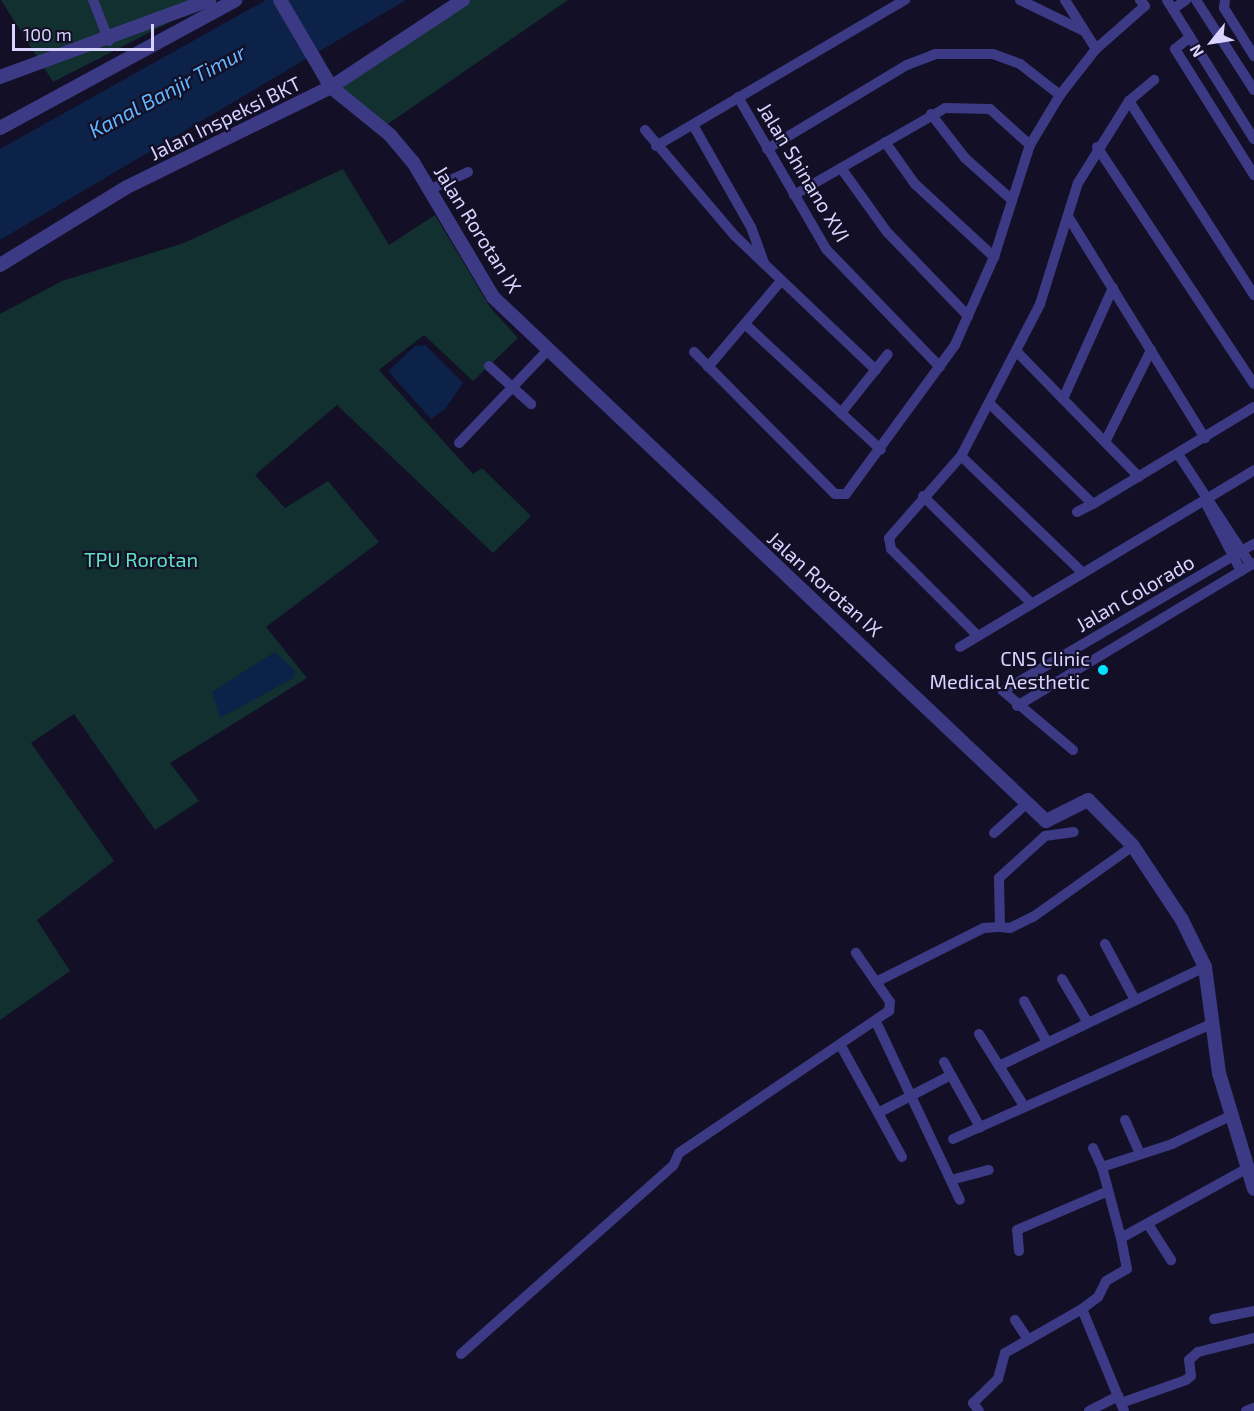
<!DOCTYPE html>
<html>
<head>
<meta charset="utf-8">
<style>
  body { margin:0 }
  #map { position:relative; width:1254px; height:1411px; overflow:hidden; background:#130f26; font-family:"Exo 2",sans-serif }
  div>[style] { position:absolute }
  .green>* { inset:0; background:#12302f }
  .water>* { inset:0; background:#0c2248 }
  .minor>* { height:10px; margin:-5px; padding:0 5px; transform-origin:5px; border-radius:5px; background:#3d3a85 }
  .tertiary>* { height:14px; margin:-7px; padding:0 7px; transform-origin:7px; border-radius:7px; background:#3d3a85 }
  .dots>* { width:16px; height:16px; translate:-50% -50%; box-sizing:border-box; border:3px solid #130f26; border-radius:50% }
  span { translate:-50% -50%; white-space:nowrap; text-align:center; line-height:1.15; -webkit-text-stroke:4.5px #130f26; paint-order:stroke }
  .street-label { font-size:20px; color:#d9d4ff }
  .park-label { font-size:20px; color:#5fe0c0 }
  .poi-label { font-size:20px; color:#d9d4ff }
  .right { translate:-100% -50%; text-align:right }
  .water-label { font-size:21px; color:#62b6ff; font-style:italic }
  .north { position:absolute; left:1182px; top:12px; width:60px; height:60px; -webkit-text-stroke:4px #130f26; paint-order:stroke; rotate:240deg; font-size:16px; font-weight:700; line-height:24px; text-align:center; color:#d9d4ff }
  .north::after { content:''; display:block; margin:auto; width:21px; height:27px; background:#d9d4ff; clip-path:polygon(50% 0,100% 100%,50% 72%,0 100%) }
  .scale { position:absolute; left:12px; top:24px; width:142px; height:27px; box-sizing:border-box; border:3px solid #d9d4ff; border-top:0; padding-left:8px; font-size:18px; line-height:21px; white-space:nowrap; color:#d9d4ff; -webkit-text-stroke:4px #130f26; paint-order:stroke }
</style>
</head>
<body>
<div id="map">
  <div class="green">
    <i style="clip-path:polygon(1px 0,213px 0,53px 82px)"></i>
    <i style="clip-path:polygon(461px 0,568px 0,382px 128px,331px 87px)"></i>
    <i style="clip-path:polygon(343px 169px,389px 245px,435px 215px,490px 307px,518px 338px,473px 381px,424px 335px,379px 370px,473px 474px,482px 468px,531px 516px,493px 553px,337px 405px,255px 475px,285px 508px,328px 481px,379px 542px,266px 627px,307px 678px,170px 763px,199px 801px,155px 830px,74px 714px,31px 743px,114px 861px,37px 920px,70px 971px,0 1020px,0 314px,62px 281px,184px 243px)"></i>
  </div>
  <div class="water">
    <i style="clip-path:polygon(266px 0,406px 0,0 240px,0 149px)"></i>
    <i style="clip-path:polygon(425px 345px,463px 383px,445px 409px,431px 419px,388px 371px,415px 346px)"></i>
    <i style="clip-path:polygon(275px 652px,295px 671px,294px 678px,220px 718px,212px 692px)"></i>
  </div>
  <div class="minor">
    <i style="left:93px;top:0;width:44px;rotate:68.7deg"></i>
    <i style="left:1020px;top:0;width:71px;rotate:25.8deg"></i>
    <i style="left:1065px;top:0;width:58px;rotate:57.7deg"></i>
    <i style="left:1167px;top:0;width:164px;rotate:58deg"></i>
    <i style="left:1196px;top:0;width:107px;rotate:57.2deg"></i>
    <i style="left:1225px;top:0;width:8px;rotate:97deg"></i>
    <i style="left:1224px;top:8px;width:57px;rotate:58deg"></i>
    <i style="left:1173px;top:9px;width:16px;rotate:-35deg"></i>
    <i style="left:1190px;top:37px;width:19px;rotate:141deg"></i>
    <i style="left:1175px;top:49px;width:149px;rotate:57.9deg"></i>
    <i style="left:738px;top:97px;width:176px;rotate:59.9deg"></i>
    <i style="left:826px;top:249px;width:164px;rotate:46deg"></i>
    <i style="left:1129px;top:101px;width:231px;rotate:57.2deg"></i>
    <i style="left:931px;top:114px;width:56px;rotate:52.3deg"></i>
    <i style="left:965px;top:158px;width:63px;rotate:41.8deg"></i>
    <i style="left:693px;top:125px;width:117px;rotate:60.4deg"></i>
    <i style="left:751px;top:227px;width:37px;rotate:70deg"></i>
    <i style="left:645px;top:130px;width:138px;rotate:49.7deg"></i>
    <i style="left:734px;top:235px;width:196px;rotate:43.6deg"></i>
    <i style="left:885px;top:142px;width:52px;rotate:54.5deg"></i>
    <i style="left:915px;top:184px;width:108px;rotate:42.7deg"></i>
    <i style="left:656px;top:146px;width:289px;rotate:-30.4deg"></i>
    <i style="left:1097px;top:147px;width:284px;rotate:56.5deg"></i>
    <i style="left:767px;top:149px;width:163px;rotate:-31deg"></i>
    <i style="left:907px;top:65px;width:30px;rotate:-21deg"></i>
    <i style="left:935px;top:54px;width:58px"></i>
    <i style="left:993px;top:54px;width:29px;rotate:20deg"></i>
    <i style="left:1020px;top:64px;width:51px;rotate:37.8deg"></i>
    <i style="left:841px;top:168px;width:79px;rotate:54.3deg"></i>
    <i style="left:887px;top:232px;width:117px;rotate:46deg"></i>
    <i style="left:429px;top:190px;width:43px;rotate:-24.8deg"></i>
    <i style="left:794px;top:195px;width:174px;rotate:-29.9deg"></i>
    <i style="left:945px;top:108px;width:45px;rotate:1.3deg"></i>
    <i style="left:990px;top:109px;width:54px;rotate:42deg"></i>
    <i style="left:1069px;top:218px;width:259px;rotate:58.3deg"></i>
    <i style="left:745px;top:324px;width:185px;rotate:42.8deg"></i>
    <i style="left:694px;top:352px;width:200px;rotate:45.2deg"></i>
    <i style="left:835px;top:494px;width:11px"></i>
    <i style="left:846px;top:494px;width:185px;rotate:-53.8deg"></i>
    <i style="left:955px;top:345px;width:96px;rotate:-66.1deg"></i>
    <i style="left:994px;top:257px;width:118px;rotate:-72.2deg"></i>
    <i style="left:1030px;top:145px;width:58px;rotate:-59deg"></i>
    <i style="left:1060px;top:95px;width:58px;rotate:-52deg"></i>
    <i style="left:1096px;top:49px;width:65px;rotate:-41.3deg"></i>
    <i style="left:1145px;top:6px;width:8px;rotate:-130deg"></i>
    <i style="left:1018px;top:353px;width:173px;rotate:45.7deg"></i>
    <i style="left:489px;top:366px;width:57px;rotate:42.1deg"></i>
    <i style="left:708px;top:367px;width:113px;rotate:-49.7deg"></i>
    <i style="left:1063px;top:399px;width:122px;rotate:-65.8deg"></i>
    <i style="left:989px;top:403px;width:145px;rotate:44.2deg"></i>
    <i style="left:1093px;top:504px;width:188px;rotate:-31.1deg"></i>
    <i style="left:841px;top:413px;width:75px;rotate:-51.5deg"></i>
    <i style="left:1105px;top:442px;width:103px;rotate:-63.4deg"></i>
    <i style="left:459px;top:443px;width:127px;rotate:-46.3deg"></i>
    <i style="left:1178px;top:454px;width:133px;rotate:56.7deg"></i>
    <i style="left:961px;top:456px;width:168px;rotate:43.8deg"></i>
    <i style="left:923px;top:496px;width:151px;rotate:44.7deg"></i>
    <i style="left:1205px;top:502px;width:78px;rotate:62.4deg"></i>
    <i style="left:1077px;top:512px;width:18px;rotate:-27deg"></i>
    <i style="left:978px;top:636px;width:123px;rotate:-135deg"></i>
    <i style="left:891px;top:549px;width:11px;rotate:-100deg"></i>
    <i style="left:889px;top:538px;width:109px;rotate:-48.7deg"></i>
    <i style="left:961px;top:456px;width:171px;rotate:-62.5deg"></i>
    <i style="left:1040px;top:304px;width:127px;rotate:-72.6deg"></i>
    <i style="left:1078px;top:183px;width:97px;rotate:-58.1deg"></i>
    <i style="left:1129px;top:101px;width:33px;rotate:-40deg"></i>
    <i style="left:960px;top:647px;width:343px;rotate:-31deg"></i>
    <i style="left:1017px;top:706px;width:277px;rotate:-31.1deg"></i>
    <i style="left:1073px;top:750px;width:92px;rotate:-139.9deg"></i>
    <i style="left:1003px;top:691px;width:291px;rotate:-30.4deg"></i>
    <i style="left:994px;top:833px;width:45px;rotate:-42.3deg"></i>
    <i style="left:1000px;top:927px;width:10px;rotate:6deg"></i>
    <i style="left:1010px;top:928px;width:25px;rotate:-26deg"></i>
    <i style="left:1033px;top:917px;width:123px;rotate:-35.4deg"></i>
    <i style="left:1105px;top:944px;width:64px;rotate:61.8deg"></i>
    <i style="left:1062px;top:979px;width:51px;rotate:59.4deg"></i>
    <i style="left:876px;top:982px;width:121px;rotate:-26.6deg"></i>
    <i style="left:984px;top:928px;width:16px;rotate:-4deg"></i>
    <i style="left:1000px;top:927px;width:49px;rotate:-91.2deg"></i>
    <i style="left:999px;top:878px;width:62px;rotate:-42.4deg"></i>
    <i style="left:1045px;top:836px;width:29px;rotate:-8deg"></i>
    <i style="left:1024px;top:1001px;width:47px;rotate:60.7deg"></i>
    <i style="left:878px;top:1026px;width:192px;rotate:64.8deg"></i>
    <i style="left:979px;top:1034px;width:85px;rotate:58deg"></i>
    <i style="left:841px;top:1046px;width:77px;rotate:61.1deg"></i>
    <i style="left:878px;top:1113px;width:82px;rotate:-27.5deg"></i>
    <i style="left:951px;top:1075px;width:60px;rotate:60.9deg"></i>
    <i style="left:980px;top:1127px;width:251px;rotate:-24deg"></i>
    <i style="left:944px;top:1062px;width:15px;rotate:62deg"></i>
    <i style="left:999px;top:1066px;width:229px;rotate:-25.7deg"></i>
    <i style="left:878px;top:1113px;width:50px;rotate:61.4deg"></i>
    <i style="left:1125px;top:1120px;width:35px;rotate:66deg"></i>
    <i style="left:953px;top:1139px;width:30px;rotate:-24deg"></i>
    <i style="left:1093px;top:1148px;width:21px;rotate:65deg"></i>
    <i style="left:951px;top:1180px;width:39px;rotate:-15deg"></i>
    <i style="left:1148px;top:1224px;width:43px;rotate:57.4deg"></i>
    <i style="left:1121px;top:1238px;width:73px;rotate:-105deg"></i>
    <i style="left:1102px;top:1167px;width:74px;rotate:-18.2deg"></i>
    <i style="left:1172px;top:1144px;width:64px;rotate:-25.8deg"></i>
    <i style="left:1019px;top:1251px;width:21px;rotate:-95deg"></i>
    <i style="left:1017px;top:1230px;width:97px;rotate:-23.1deg"></i>
    <i style="left:1082px;top:1309px;width:110px;rotate:67.6deg"></i>
    <i style="left:1214px;top:1319px;width:41px;rotate:-11.3deg"></i>
    <i style="left:1015px;top:1320px;width:22px;rotate:56deg"></i>
    <i style="left:461px;top:1354px;width:283px;rotate:-41.6deg"></i>
    <i style="left:673px;top:1166px;width:14px;rotate:-65deg"></i>
    <i style="left:679px;top:1153px;width:254px;rotate:-34.1deg"></i>
    <i style="left:889px;top:1011px;width:9px;rotate:-84deg"></i>
    <i style="left:890px;top:1002px;width:60px;rotate:-124.8deg"></i>
    <i style="left:1121px;top:1403px;width:69px;rotate:-19.5deg"></i>
    <i style="left:1186px;top:1380px;width:6px;rotate:-39deg"></i>
    <i style="left:1191px;top:1376px;width:16px;rotate:-97deg"></i>
    <i style="left:1189px;top:1360px;width:12px;rotate:-42deg"></i>
    <i style="left:1198px;top:1352px;width:58px;rotate:-14deg"></i>
    <i style="left:979px;top:1411px;width:10px;rotate:-127deg"></i>
    <i style="left:973px;top:1403px;width:35px;rotate:-44deg"></i>
    <i style="left:998px;top:1379px;width:27px;rotate:-75deg"></i>
    <i style="left:1005px;top:1353px;width:89px;rotate:-29.7deg"></i>
    <i style="left:1082px;top:1309px;width:20px;rotate:-37deg"></i>
    <i style="left:1098px;top:1297px;width:18px;rotate:-63deg"></i>
    <i style="left:1106px;top:1281px;width:24px;rotate:-30deg"></i>
    <i style="left:1127px;top:1269px;width:32px;rotate:-101deg"></i>
    <i style="left:1121px;top:1238px;width:143px;rotate:-28.9deg"></i>
    <i style="left:1089px;top:1411px;width:33px;rotate:-27deg"></i>
    <i style="left:1246px;top:1411px;width:9px;rotate:-21deg"></i>
  </div>
  <div class="tertiary">
    <i style="left:280px;top:0;width:101px;rotate:59.6deg"></i>
    <i style="left:331px;top:87px;width:76px;rotate:39.1deg"></i>
    <i style="left:390px;top:135px;width:35px;rotate:50deg"></i>
    <i style="left:413px;top:162px;width:157px;rotate:59.3deg"></i>
    <i style="left:493px;top:297px;width:762px;rotate:43.46deg"></i>
    <i style="left:1046px;top:821px;width:47px;rotate:-26.6deg"></i>
    <i style="left:1088px;top:800px;width:64px;rotate:45.6deg"></i>
    <i style="left:1133px;top:846px;width:89px;rotate:56.5deg"></i>
    <i style="left:1182px;top:920px;width:52px;rotate:63.9deg"></i>
    <i style="left:1205px;top:967px;width:107px;rotate:82.5deg"></i>
    <i style="left:1219px;top:1073px;width:121px;rotate:73.2deg"></i>
    <i style="left:0;top:77px;width:223px;rotate:-20.2deg"></i>
    <i style="left:0;top:128px;width:268px;rotate:-28.5deg"></i>
    <i style="left:0;top:265px;width:149px;rotate:-31.6deg"></i>
    <i style="left:127px;top:187px;width:227px;rotate:-26.1deg"></i>
    <i style="left:331px;top:87px;width:158px;rotate:-33.4deg"></i>
  </div>
  <div class="dots">
    <i style="left:1103px;top:670px;background:#00e5ff"></i>
  </div>
  <div class="street-label">
    <span style="left:225px;top:118px;rotate:-26deg">Jalan Inspeksi BKT</span>
    <span style="left:804px;top:172px;rotate:59deg">Jalan Shinano XVI</span>
    <span style="left:478px;top:229px;rotate:58deg">Jalan Rorotan IX</span>
    <span style="left:825px;top:584px;rotate:42deg">Jalan Rorotan IX</span>
    <span style="left:1135px;top:593px;rotate:-30deg">Jalan Colorado</span>
  </div>
  <div class="park-label">
    <span style="left:141px;top:559px">TPU Rorotan</span>
  </div>
  <div class="poi-label">
    <span class="right" style="left:1090px;top:670px">CNS Clinic<br>Medical Aesthetic</span>
  </div>
  <div class="water-label">
    <span style="left:167px;top:91px;rotate:-28deg">Kanal Banjir Timur</span>
  </div>
  <div class="north">N</div>
  <div class="scale">100 m</div>
</div>
</body>
</html>
